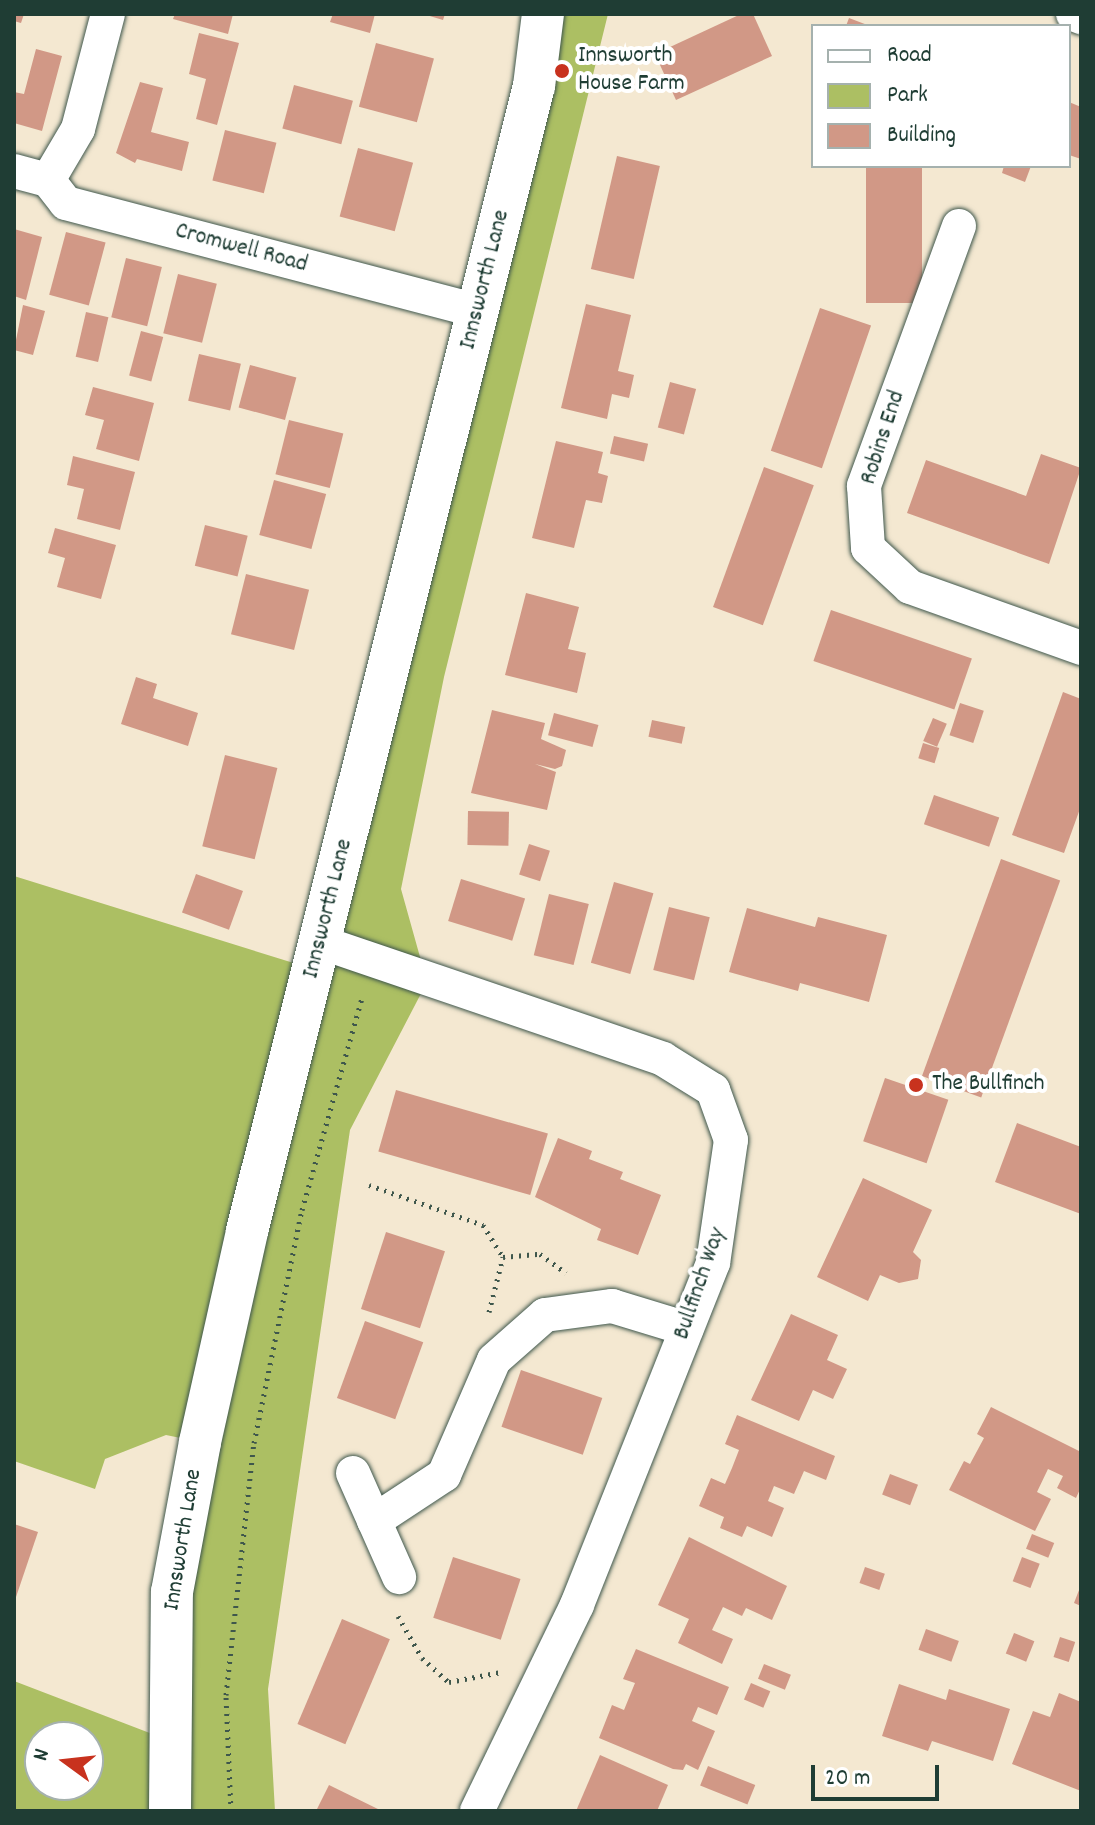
<!DOCTYPE html>
<html>
<head>
<meta charset="utf-8">
<style>
  body { margin:0 }
  #map { position:relative; width:1095px; height:1825px; overflow:hidden; background:#f4e8d1; font-family:Dekko,sans-serif }
  div>[style] { position:absolute }
  .green>* { inset:0; background:#acbf63 }
  .building>* { inset:0; background:#d19886; transform-origin:0 0 }
  .path>* { height:5px; margin-top:-2.5px; transform-origin:0; background:repeating-linear-gradient(90deg,#3f574c 0 2px,transparent 0 8px) }
  .roads { filter:drop-shadow(0 0 2px #3f574c) drop-shadow(0 0 2px #3f574c) }
  .minor>* { height:34px; margin:-17px; padding:0 17px; transform-origin:17px; border-radius:17px; background:#fff }
  .tertiary>* { height:42px; margin:-21px; padding:0 21px; transform-origin:21px; border-radius:21px; background:#fff }
  .dots>* { width:22px; height:22px; translate:-50% -50%; box-sizing:border-box; border:4px solid #fff; border-radius:50% }
  span { translate:-50% -50%; white-space:nowrap; text-align:center; line-height:1.15; -webkit-text-stroke:8px #fff; paint-order:stroke }
  .poi-label { font-size:24px; color:#1f3d34 }
  .left { translate:0 -50%; text-align:left }
  .street-label { font-size:24px; color:#1f3d34 }
  .frame { position:absolute; inset:0; border:16px solid #1f3d34; pointer-events:none }
  .legend { position:absolute; left:811px; top:24px; width:260px; height:144px; box-sizing:border-box; background:#fff; border:2px solid #a5b1ae; margin:0; padding:10px 14px; list-style:none; font-size:24px; color:#1f3d34 }
  .legend li { display:flex; align-items:center; gap:16px; height:40px }
  .legend b { width:40px; border:2px solid #a5b1ae }
  .north { position:absolute; left:24px; top:1721px; width:80px; height:80px; box-sizing:border-box; background:#fff; border:2px solid #a5b1ae; border-radius:50%; rotate:285deg; font-size:22px; font-weight:700; line-height:32px; text-align:center; color:#1f3d34 }
  .north::after { content:''; display:block; margin:auto; width:28px; height:36px; background:#c8321e; clip-path:polygon(50% 0,100% 100%,50% 72%,0 100%) }
  .scale { position:absolute; left:811px; top:1765px; width:128px; height:36px; box-sizing:border-box; border:4px solid #1f3d34; border-top:0; padding-left:10px; font-size:24px; line-height:28px; white-space:nowrap; color:#1f3d34; -webkit-text-stroke:6px #fff; paint-order:stroke }
</style>
</head>
<body>
<div id="map">
  <div class="green">
    <i style="clip-path:polygon(evenodd,543px 14px,608px 14px,444px 677px,401px 889px,427px 982px,350px 1130px,268px 1689px,275px 1811px,14px 1811px,14px 1681px,168px 1740px,200px 1442px,166px 1435px,105px 1459px,95px 1489px,14px 1461px,14px 876px,313px 969px,543px 14px,40px 1737px,88px 1737px,88px 1785px,40px 1785px,40px 1737px)"></i>
  </div>
  <div class="building">
    <i style="clip-path:polygon(14px 14px,24px 14px,21px 23px,14px 21px)"></i>
    <i style="clip-path:polygon(175px 14px,233px 14px,228px 34px,173px 19px)"></i>
    <i style="clip-path:polygon(333px 14px,375px 14px,370px 33px,330px 22px)"></i>
    <i style="clip-path:polygon(423px 14px,445px 14px,443px 20px)"></i>
    <i style="clip-path:polygon(741px 14px,753px 14px,772px 56px,676px 100px,655px 54px)"></i>
    <i style="clip-path:polygon(849px 18px,870px 26px,846px 26px)"></i>
    <i style="clip-path:polygon(199px 33px,239px 43px,217px 125px,196px 119px,206px 79px,189px 74px)"></i>
    <i style="left:376px;top:43px;width:60px;height:66px;rotate:15deg"></i>
    <i style="clip-path:polygon(36px 49px,62px 56px,42px 131px,14px 123px,14px 92px,24px 94px)"></i>
    <i style="clip-path:polygon(140px 82px,163px 88px,151px 132px,189px 142px,182px 171px,137px 159px,135px 163px,116px 153px)"></i>
    <i style="left:294px;top:85px;width:61px;height:45px;rotate:15deg"></i>
    <i style="clip-path:polygon(1069px 102px,1081px 107px,1081px 159px,1069px 155px)"></i>
    <i style="left:225px;top:130px;width:53px;height:52px;rotate:14deg"></i>
    <i style="left:358px;top:148px;width:57px;height:71px;rotate:15deg"></i>
    <i style="left:617px;top:156px;width:44px;height:116px;rotate:13deg"></i>
    <i style="left:866px;top:166px;width:56px;height:137px"></i>
    <i style="clip-path:polygon(1004px 166px,1031px 166px,1025px 182px,1002px 173px)"></i>
    <i style="clip-path:polygon(14px 229px,42px 237px,26px 300px,14px 296px)"></i>
    <i style="left:66px;top:232px;width:41px;height:65px;rotate:15deg"></i>
    <i style="left:126px;top:258px;width:37px;height:61px;rotate:14deg"></i>
    <i style="left:178px;top:274px;width:40px;height:61px;rotate:14deg"></i>
    <i style="clip-path:polygon(586px 304px,631px 315px,618px 371px,634px 375px,629px 398px,612px 394px,607px 419px,561px 408px)"></i>
    <i style="clip-path:polygon(23px 305px,45px 311px,33px 355px,14px 350px)"></i>
    <i style="left:820px;top:308px;width:54px;height:151px;rotate:19deg"></i>
    <i style="left:86px;top:312px;width:23px;height:46px;rotate:13deg"></i>
    <i style="left:141px;top:331px;width:23px;height:46px;rotate:15deg"></i>
    <i style="left:199px;top:354px;width:43px;height:48px;rotate:13deg"></i>
    <i style="left:250px;top:365px;width:48px;height:44px;rotate:15deg"></i>
    <i style="left:670px;top:382px;width:27px;height:47px;rotate:15deg"></i>
    <i style="clip-path:polygon(93px 387px,154px 403px,139px 461px,96px 449px,104px 420px,85px 415px)"></i>
    <i style="left:289px;top:420px;width:56px;height:56px;rotate:14deg"></i>
    <i style="left:614px;top:436px;width:35px;height:18px;rotate:13deg"></i>
    <i style="clip-path:polygon(556px 441px,603px 452px,598px 473px,608px 476px,602px 503px,586px 500px,574px 548px,532px 538px)"></i>
    <i style="clip-path:polygon(1041px 454px,1081px 468px,1049px 564px,907px 513px,926px 460px,1026px 496px)"></i>
    <i style="clip-path:polygon(73px 456px,135px 472px,120px 530px,77px 519px,84px 489px,67px 485px)"></i>
    <i style="left:764px;top:467px;width:53px;height:149px;rotate:20deg"></i>
    <i style="left:274px;top:480px;width:54px;height:57px;rotate:15deg"></i>
    <i style="left:205px;top:525px;width:44px;height:42px;rotate:14deg"></i>
    <i style="clip-path:polygon(55px 528px,116px 545px,101px 599px,57px 587px,65px 558px,48px 553px)"></i>
    <i style="left:246px;top:574px;width:65px;height:62px;rotate:14deg"></i>
    <i style="clip-path:polygon(526px 593px,579px 607px,568px 649px,586px 653px,577px 693px,505px 675px)"></i>
    <i style="left:831px;top:610px;width:149px;height:54px;rotate:19deg"></i>
    <i style="clip-path:polygon(136px 677px,157px 684px,153px 698px,198px 713px,188px 746px,121px 724px)"></i>
    <i style="clip-path:polygon(1063px 692px,1081px 699px,1081px 806px,1064px 853px,1012px 835px)"></i>
    <i style="left:960px;top:703px;width:25px;height:34px;rotate:18deg"></i>
    <i style="clip-path:polygon(492px 710px,545px 723px,541px 739px,566px 750px,562px 766px,555px 769px,535px 764px,556px 772px,547px 810px,471px 793px)"></i>
    <i style="left:554px;top:713px;width:46px;height:23px;rotate:15deg"></i>
    <i style="left:933px;top:718px;width:15px;height:25px;rotate:23deg"></i>
    <i style="left:652px;top:720px;width:34px;height:17px;rotate:12deg"></i>
    <i style="left:923px;top:743px;width:17px;height:16px;rotate:17deg"></i>
    <i style="left:225px;top:755px;width:54px;height:94px;rotate:14deg"></i>
    <i style="left:934px;top:795px;width:69px;height:31px;rotate:19deg"></i>
    <i style="left:468px;top:811px;width:41px;height:34px;rotate:1deg"></i>
    <i style="left:529px;top:844px;width:22px;height:32px;rotate:18deg"></i>
    <i style="left:1001px;top:859px;width:63px;height:231px;rotate:20deg"></i>
    <i style="left:196px;top:874px;width:50px;height:41px;rotate:20deg"></i>
    <i style="left:461px;top:879px;width:67px;height:44px;rotate:17deg"></i>
    <i style="left:614px;top:882px;width:41px;height:84px;rotate:16deg"></i>
    <i style="left:549px;top:894px;width:41px;height:63px;rotate:14deg"></i>
    <i style="left:669px;top:907px;width:42px;height:65px;rotate:14deg"></i>
    <i style="clip-path:polygon(747px 908px,815px 927px,818px 917px,887px 935px,869px 1002px,800px 983px,798px 991px,729px 972px)"></i>
    <i style="left:885px;top:1078px;width:67px;height:67px;rotate:19deg"></i>
    <i style="left:396px;top:1090px;width:158px;height:64px;rotate:16deg"></i>
    <i style="clip-path:polygon(1017px 1123px,1081px 1147px,1081px 1214px,995px 1182px)"></i>
    <i style="clip-path:polygon(558px 1138px,592px 1151px,589px 1159px,623px 1172px,620px 1179px,661px 1195px,638px 1255px,597px 1240px,601px 1229px,535px 1197px)"></i>
    <i style="clip-path:polygon(863px 1178px,932px 1210px,913px 1252px,921px 1260px,918px 1279px,899px 1283px,880px 1275px,868px 1301px,817px 1277px)"></i>
    <i style="left:386px;top:1232px;width:62px;height:81px;rotate:18deg"></i>
    <i style="clip-path:polygon(791px 1314px,838px 1335px,827px 1360px,847px 1369px,833px 1399px,813px 1390px,799px 1421px,751px 1400px)"></i>
    <i style="left:365px;top:1321px;width:62px;height:82px;rotate:20deg"></i>
    <i style="left:521px;top:1370px;width:86px;height:60px;rotate:19deg"></i>
    <i style="clip-path:polygon(991px 1407px,1081px 1452px,1081px 1487px,1076px 1498px,1057px 1488px,1063px 1476px,1048px 1469px,1037px 1492px,1051px 1499px,1035px 1531px,949px 1490px,964px 1461px,970px 1464px,984px 1438px,977px 1434px)"></i>
    <i style="clip-path:polygon(737px 1415px,835px 1456px,826px 1480px,804px 1471px,794px 1494px,774px 1486px,768px 1501px,784px 1508px,772px 1537px,747px 1526px,742px 1537px,720px 1528px,724px 1517px,699px 1506px,711px 1478px,725px 1484px,732px 1468px,739px 1450px,725px 1444px)"></i>
    <i style="left:890px;top:1474px;width:30px;height:22px;rotate:21deg"></i>
    <i style="clip-path:polygon(14px 1524px,38px 1532px,15px 1600px,14px 1600px)"></i>
    <i style="left:1032px;top:1534px;width:24px;height:16px;rotate:22deg"></i>
    <i style="clip-path:polygon(689px 1537px,787px 1586px,772px 1620px,746px 1608px,742px 1616px,723px 1607px,712px 1630px,733px 1639px,722px 1664px,678px 1643px,689px 1619px,658px 1605px)"></i>
    <i style="left:453px;top:1557px;width:71px;height:64px;rotate:18deg"></i>
    <i style="left:1022px;top:1557px;width:19px;height:26px;rotate:21deg"></i>
    <i style="left:865px;top:1567px;width:21px;height:17px;rotate:19deg"></i>
    <i style="clip-path:polygon(1081px 1585px,1081px 1606px,1074px 1603px)"></i>
    <i style="left:342px;top:1619px;width:52px;height:114px;rotate:23deg"></i>
    <i style="left:926px;top:1629px;width:35px;height:22px;rotate:20deg"></i>
    <i style="left:1014px;top:1633px;width:22px;height:22px;rotate:22deg"></i>
    <i style="left:1060px;top:1637px;width:16px;height:21px;rotate:18deg"></i>
    <i style="clip-path:polygon(636px 1649px,729px 1687px,717px 1715px,698px 1707px,692px 1721px,715px 1731px,698px 1770px,686px 1764px,683px 1770px,673px 1769px,599px 1738px,612px 1705px,624px 1710px,635px 1683px,623px 1679px)"></i>
    <i style="left:764px;top:1664px;width:29px;height:16px;rotate:22deg"></i>
    <i style="left:751px;top:1683px;width:21px;height:18px;rotate:23deg"></i>
    <i style="clip-path:polygon(899px 1684px,946px 1700px,949px 1689px,1010px 1709px,993px 1761px,932px 1741px,928px 1751px,882px 1736px)"></i>
    <i style="clip-path:polygon(1059px 1693px,1081px 1702px,1081px 1791px,1012px 1764px,1033px 1711px,1050px 1717px)"></i>
    <i style="clip-path:polygon(600px 1755px,668px 1785px,657px 1811px,576px 1811px)"></i>
    <i style="left:708px;top:1766px;width:51px;height:21px;rotate:22deg"></i>
    <i style="clip-path:polygon(329px 1785px,382px 1811px,316px 1811px)"></i>
  </div>
  <div class="path">
    <i style="left:369px;top:1185px;width:121px;rotate:19.3deg"></i>
    <i style="left:483px;top:1225px;width:38px;rotate:58deg"></i>
    <i style="left:489px;top:1312px;width:57px;rotate:-75.7deg"></i>
    <i style="left:503px;top:1257px;width:37px;rotate:-5deg"></i>
    <i style="left:540px;top:1254px;width:32px;rotate:36deg"></i>
    <i style="left:398px;top:1616px;width:48px;rotate:60.3deg"></i>
    <i style="left:422px;top:1658px;width:36px;rotate:42deg"></i>
    <i style="left:449px;top:1682px;width:53px;rotate:-10.9deg"></i>
    <i style="left:231px;top:1811px;width:116px;rotate:-92.5deg"></i>
    <i style="left:226px;top:1695px;width:254px;rotate:-83.7deg"></i>
    <i style="left:254px;top:1443px;width:238px;rotate:-78.4deg"></i>
    <i style="left:302px;top:1210px;width:223px;rotate:-74.2deg"></i>
  </div>
  <div class="roads">
    <div class="minor">
      <i style="left:1073px;top:14px;width:9px;rotate:21deg"></i>
      <i style="left:14px;top:171px;width:35px;rotate:15deg"></i>
      <i style="left:48px;top:180px;width:29px;rotate:52deg"></i>
      <i style="left:66px;top:203px;width:427px;rotate:14.7deg"></i>
      <i style="left:48px;top:180px;width:59px;rotate:-59.5deg"></i>
      <i style="left:78px;top:129px;width:119px;rotate:-75.4deg"></i>
      <i style="left:959px;top:226px;width:277px;rotate:110.1deg"></i>
      <i style="left:864px;top:486px;width:62px;rotate:86.3deg"></i>
      <i style="left:868px;top:548px;width:57px;rotate:42.9deg"></i>
      <i style="left:910px;top:587px;width:182px;rotate:19.6deg"></i>
      <i style="left:320px;top:942px;width:362px;rotate:18.8deg"></i>
      <i style="left:663px;top:1059px;width:59px;rotate:31.8deg"></i>
      <i style="left:713px;top:1090px;width:53px;rotate:70.2deg"></i>
      <i style="left:731px;top:1140px;width:124px;rotate:98.3deg"></i>
      <i style="left:713px;top:1263px;width:368px;rotate:111.7deg"></i>
      <i style="left:577px;top:1605px;width:229px;rotate:115.9deg"></i>
      <i style="left:353px;top:1473px;width:114px;rotate:66.1deg"></i>
      <i style="left:374px;top:1521px;width:84px;rotate:-33.3deg"></i>
      <i style="left:444px;top:1475px;width:125px;rotate:-66.5deg"></i>
      <i style="left:494px;top:1360px;width:68px;rotate:-41.4deg"></i>
      <i style="left:545px;top:1315px;width:68px;rotate:-7.7deg"></i>
      <i style="left:612px;top:1306px;width:78px;rotate:17deg"></i>
    </div>
    <div class="tertiary">
      <i style="left:170px;top:1811px;width:219px;rotate:-89.5deg"></i>
      <i style="left:172px;top:1592px;width:153px;rotate:-79.4deg"></i>
      <i style="left:200px;top:1442px;width:216px;rotate:-77.4deg"></i>
      <i style="left:247px;top:1231px;width:1180px;rotate:-75.93deg"></i>
      <i style="left:534px;top:86px;width:73px;rotate:-82.9deg"></i>
    </div>
  </div>
  <div class="dots">
    <i style="left:562px;top:71px;background:#c8321e"></i>
    <i style="left:916px;top:1085px;background:#c8321e"></i>
  </div>
  <div class="poi-label">
    <span class="left" style="left:578px;top:71px">Innsworth<br>House Farm</span>
    <span class="left" style="left:932px;top:1085px">The Bullfinch</span>
  </div>
  <div class="street-label">
    <span style="left:241px;top:249px;rotate:15deg">Cromwell Road</span>
    <span style="left:486px;top:280px;rotate:-76deg">Innsworth Lane</span>
    <span style="left:884px;top:438px;rotate:-72deg">Robins End</span>
    <span style="left:329px;top:909px;rotate:-76deg">Innsworth Lane</span>
    <span style="left:701px;top:1284px;rotate:-71deg">Bullfinch Way</span>
    <span style="left:184px;top:1540px;rotate:-81deg">Innsworth Lane</span>
  </div>
  <div class="frame"></div>
  <ul class="legend">
  <li><b style="height:10px;background:#fff"></b>Road</li>
  <li><b style="height:22px;background:#acbf63"></b>Park</li>
  <li><b style="height:22px;background:#d19886"></b>Building</li>
  </ul>
  <div class="north">N</div>
  <div class="scale">20 m</div>
</div>
</body>
</html>
